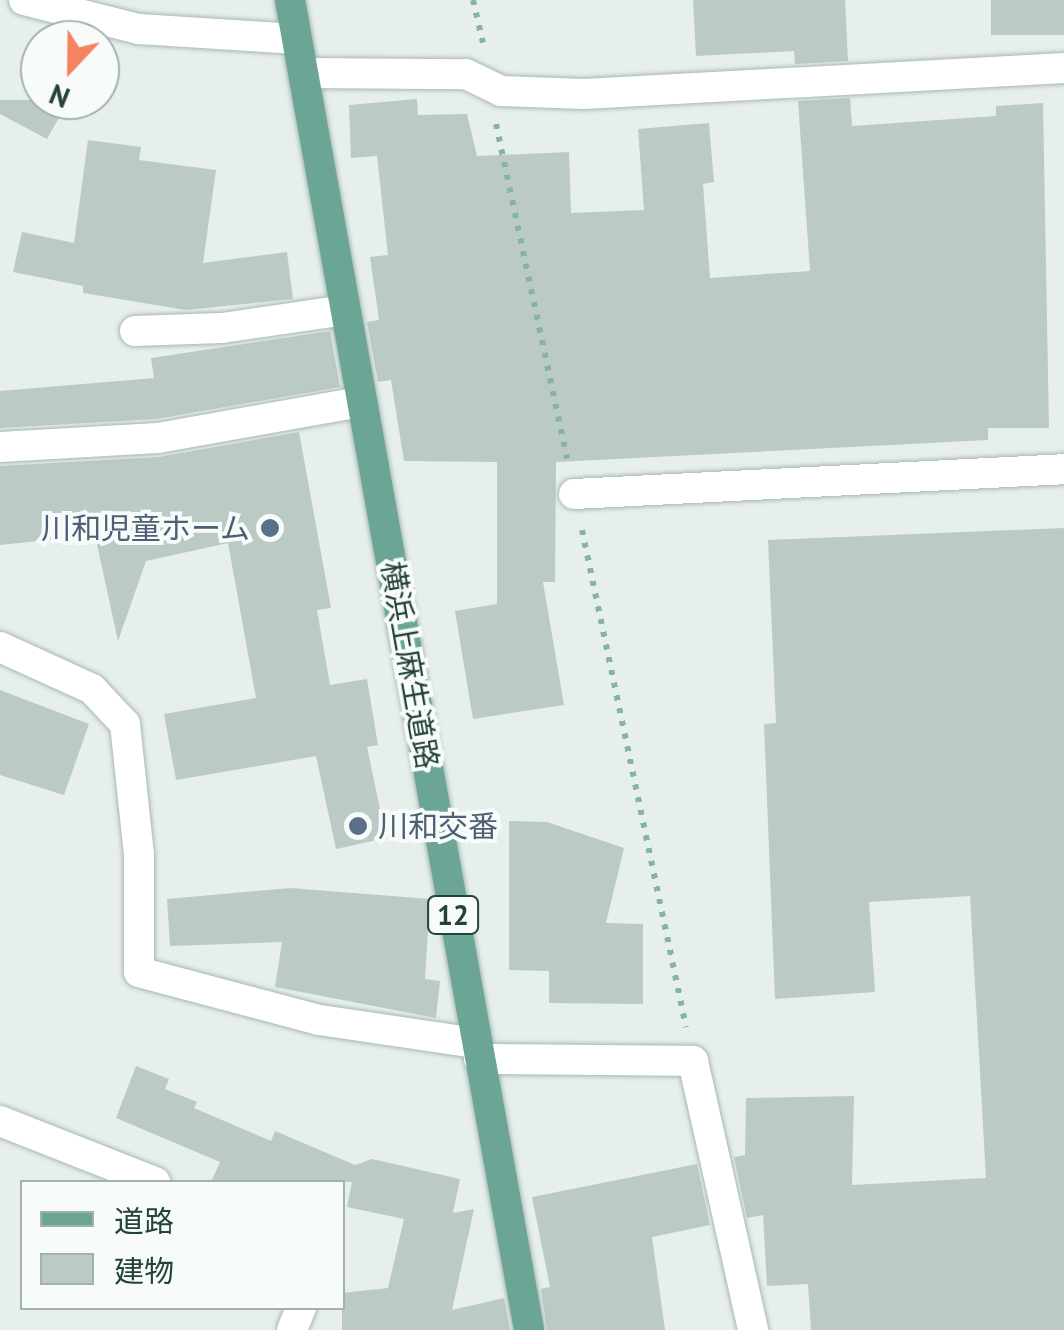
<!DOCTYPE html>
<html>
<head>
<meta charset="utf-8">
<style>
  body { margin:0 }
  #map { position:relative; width:1064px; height:1330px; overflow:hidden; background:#e6efeb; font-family:"PT Sans","Noto Sans JP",sans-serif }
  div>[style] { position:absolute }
  .building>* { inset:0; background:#bbcac4; transform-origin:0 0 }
  .path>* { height:6px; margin-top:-3px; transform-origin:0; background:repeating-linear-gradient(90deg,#86b3a5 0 5px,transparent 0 13px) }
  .roads { filter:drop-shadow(0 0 2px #a8b8b2) drop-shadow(0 0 2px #a8b8b2) }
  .minor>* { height:30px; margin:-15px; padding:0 15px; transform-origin:15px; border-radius:15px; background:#fff }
  .major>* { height:30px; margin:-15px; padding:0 15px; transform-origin:15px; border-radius:15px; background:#6aa596 }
  .dots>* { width:28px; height:28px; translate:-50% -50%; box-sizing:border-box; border:5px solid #f7fbf9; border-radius:50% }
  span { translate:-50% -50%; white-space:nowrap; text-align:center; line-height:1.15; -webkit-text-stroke:8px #f7fbf9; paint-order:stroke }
  .shield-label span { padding:2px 8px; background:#f7fbf9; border:2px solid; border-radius:8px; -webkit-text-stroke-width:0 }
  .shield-label { font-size:28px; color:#24423a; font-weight:700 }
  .service-label { font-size:30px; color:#4e5e75 }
  .right { translate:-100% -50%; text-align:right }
  .left { translate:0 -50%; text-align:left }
  .street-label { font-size:30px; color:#24423a }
  .legend { position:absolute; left:20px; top:1180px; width:325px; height:130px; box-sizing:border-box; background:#f7fbf9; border:2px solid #a3b1ad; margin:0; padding:12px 18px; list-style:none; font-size:30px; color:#24423a }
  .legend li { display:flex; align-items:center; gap:20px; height:50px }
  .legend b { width:50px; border:2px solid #a3b1ad }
  .north { position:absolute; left:20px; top:20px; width:100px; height:100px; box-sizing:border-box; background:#f7fbf9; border:2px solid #a3b1ad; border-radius:50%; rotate:202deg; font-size:28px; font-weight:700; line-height:40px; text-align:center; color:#24423a }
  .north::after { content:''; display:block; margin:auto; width:35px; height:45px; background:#f4845f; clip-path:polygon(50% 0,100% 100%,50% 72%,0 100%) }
</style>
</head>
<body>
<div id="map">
  <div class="building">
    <i style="clip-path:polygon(693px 0,845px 0,848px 61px,795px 64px,794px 51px,696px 56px)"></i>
    <i style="left:991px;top:0;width:73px;height:35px"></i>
    <i style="clip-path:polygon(850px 98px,852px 126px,996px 116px,996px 106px,1043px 103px,1049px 428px,988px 428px,988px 440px,556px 462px,555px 582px,543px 582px,564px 705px,473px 719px,455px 611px,497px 604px,497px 462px,404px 461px,391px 380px,378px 382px,367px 322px,379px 320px,370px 257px,388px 255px,377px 156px,351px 158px,349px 105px,417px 99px,418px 115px,467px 114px,477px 156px,569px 152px,571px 213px,644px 210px,638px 129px,709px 123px,714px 182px,703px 184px,710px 278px,810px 271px,798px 101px)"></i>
    <i style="clip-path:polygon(0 100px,69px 100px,47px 139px,0 114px)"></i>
    <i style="clip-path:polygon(88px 140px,141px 147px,139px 160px,216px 170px,203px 263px,287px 252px,293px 299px,186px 310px,83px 293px,83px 286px,13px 272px,22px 232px,74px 243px)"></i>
    <i style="clip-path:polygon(330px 331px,340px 387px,156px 419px,0 428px,0 391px,154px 378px,151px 358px)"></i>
    <i style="clip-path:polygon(299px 432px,331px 608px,317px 610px,330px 685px,367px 679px,378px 745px,367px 747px,386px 838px,336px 849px,316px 756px,176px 780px,164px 714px,256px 698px,228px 543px,146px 561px,118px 641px,95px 535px,0 545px,0 466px,159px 457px)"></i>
    <i style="clip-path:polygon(1064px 528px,1064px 1330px,811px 1330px,808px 1284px,767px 1286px,763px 1215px,747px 1218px,734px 1157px,745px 1155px,746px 1098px,854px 1096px,852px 1185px,986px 1178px,970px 896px,869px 902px,875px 992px,775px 999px,764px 724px,776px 723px,768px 540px)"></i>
    <i style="clip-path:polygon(0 690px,89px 724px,64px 795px,0 775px)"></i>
    <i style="clip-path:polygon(509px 821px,547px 822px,624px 848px,606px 923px,643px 924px,643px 1004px,549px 1003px,549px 971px,509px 970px)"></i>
    <i style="clip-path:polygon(290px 888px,430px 899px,425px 979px,440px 981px,436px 1018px,275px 987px,282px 942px,170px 946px,167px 899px)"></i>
    <i style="clip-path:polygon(136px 1066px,169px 1079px,165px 1089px,197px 1102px,194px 1108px,271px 1141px,275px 1131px,355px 1165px,372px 1159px,460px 1179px,453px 1213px,474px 1209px,452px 1310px,504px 1298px,510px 1330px,342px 1330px,342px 1293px,388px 1288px,404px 1219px,347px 1207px,352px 1182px,211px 1182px,220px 1162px,116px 1118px)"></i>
    <i style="clip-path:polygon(697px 1164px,710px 1225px,652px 1237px,665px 1330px,547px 1330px,541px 1289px,550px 1287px,532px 1197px)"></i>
  </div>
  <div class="path">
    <i style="left:473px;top:0;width:44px;rotate:76.9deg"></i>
    <i style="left:496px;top:124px;width:342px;rotate:78deg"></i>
    <i style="left:582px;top:530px;width:508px;rotate:78.18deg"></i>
  </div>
  <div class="roads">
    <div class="minor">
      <i style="left:24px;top:0;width:119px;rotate:14.2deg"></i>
      <i style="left:139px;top:29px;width:158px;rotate:3.6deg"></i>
      <i style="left:304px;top:73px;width:162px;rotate:0.4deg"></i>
      <i style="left:466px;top:74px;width:39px;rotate:26deg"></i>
      <i style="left:501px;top:91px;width:83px;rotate:2.1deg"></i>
      <i style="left:584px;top:94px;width:481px;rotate:-3.1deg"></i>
      <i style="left:135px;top:331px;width:87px;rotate:-2deg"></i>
      <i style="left:222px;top:328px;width:124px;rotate:-8.3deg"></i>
      <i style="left:0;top:447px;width:158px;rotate:-3.3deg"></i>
      <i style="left:158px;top:438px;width:206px;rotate:-10.1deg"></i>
      <i style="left:574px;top:494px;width:491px;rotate:-2.9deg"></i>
      <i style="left:0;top:647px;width:101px;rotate:24.5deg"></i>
      <i style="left:92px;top:689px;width:48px;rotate:46.7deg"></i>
      <i style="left:125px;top:724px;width:131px;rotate:83.9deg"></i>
      <i style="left:139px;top:854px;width:118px;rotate:90deg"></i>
      <i style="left:139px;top:972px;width:187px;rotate:14.9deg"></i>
      <i style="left:320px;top:1020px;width:157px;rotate:8.4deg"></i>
      <i style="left:479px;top:1059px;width:214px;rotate:0.5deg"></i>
      <i style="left:693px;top:1061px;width:276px;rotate:77.4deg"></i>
      <i style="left:0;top:1121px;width:167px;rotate:21.5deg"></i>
      <i style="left:292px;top:1330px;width:24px;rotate:-68deg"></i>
    </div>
    <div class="major">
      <i style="left:290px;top:0;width:1351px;rotate:79.81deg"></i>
    </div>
  </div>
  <div class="dots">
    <i style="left:270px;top:528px;background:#5c6f8a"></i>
    <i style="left:358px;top:826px;background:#5c6f8a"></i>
  </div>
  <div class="shield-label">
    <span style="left:453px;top:915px">12</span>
  </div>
  <div class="service-label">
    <span class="right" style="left:250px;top:528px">川和児童ホーム</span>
    <span class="left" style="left:378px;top:826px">川和交番</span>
  </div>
  <div class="street-label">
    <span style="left:410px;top:665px;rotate:80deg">横浜上麻生道路</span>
  </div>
  <ul class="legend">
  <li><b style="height:12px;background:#6aa596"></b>道路</li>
  <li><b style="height:28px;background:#bbcac4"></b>建物</li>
  </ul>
  <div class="north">N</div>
</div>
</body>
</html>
